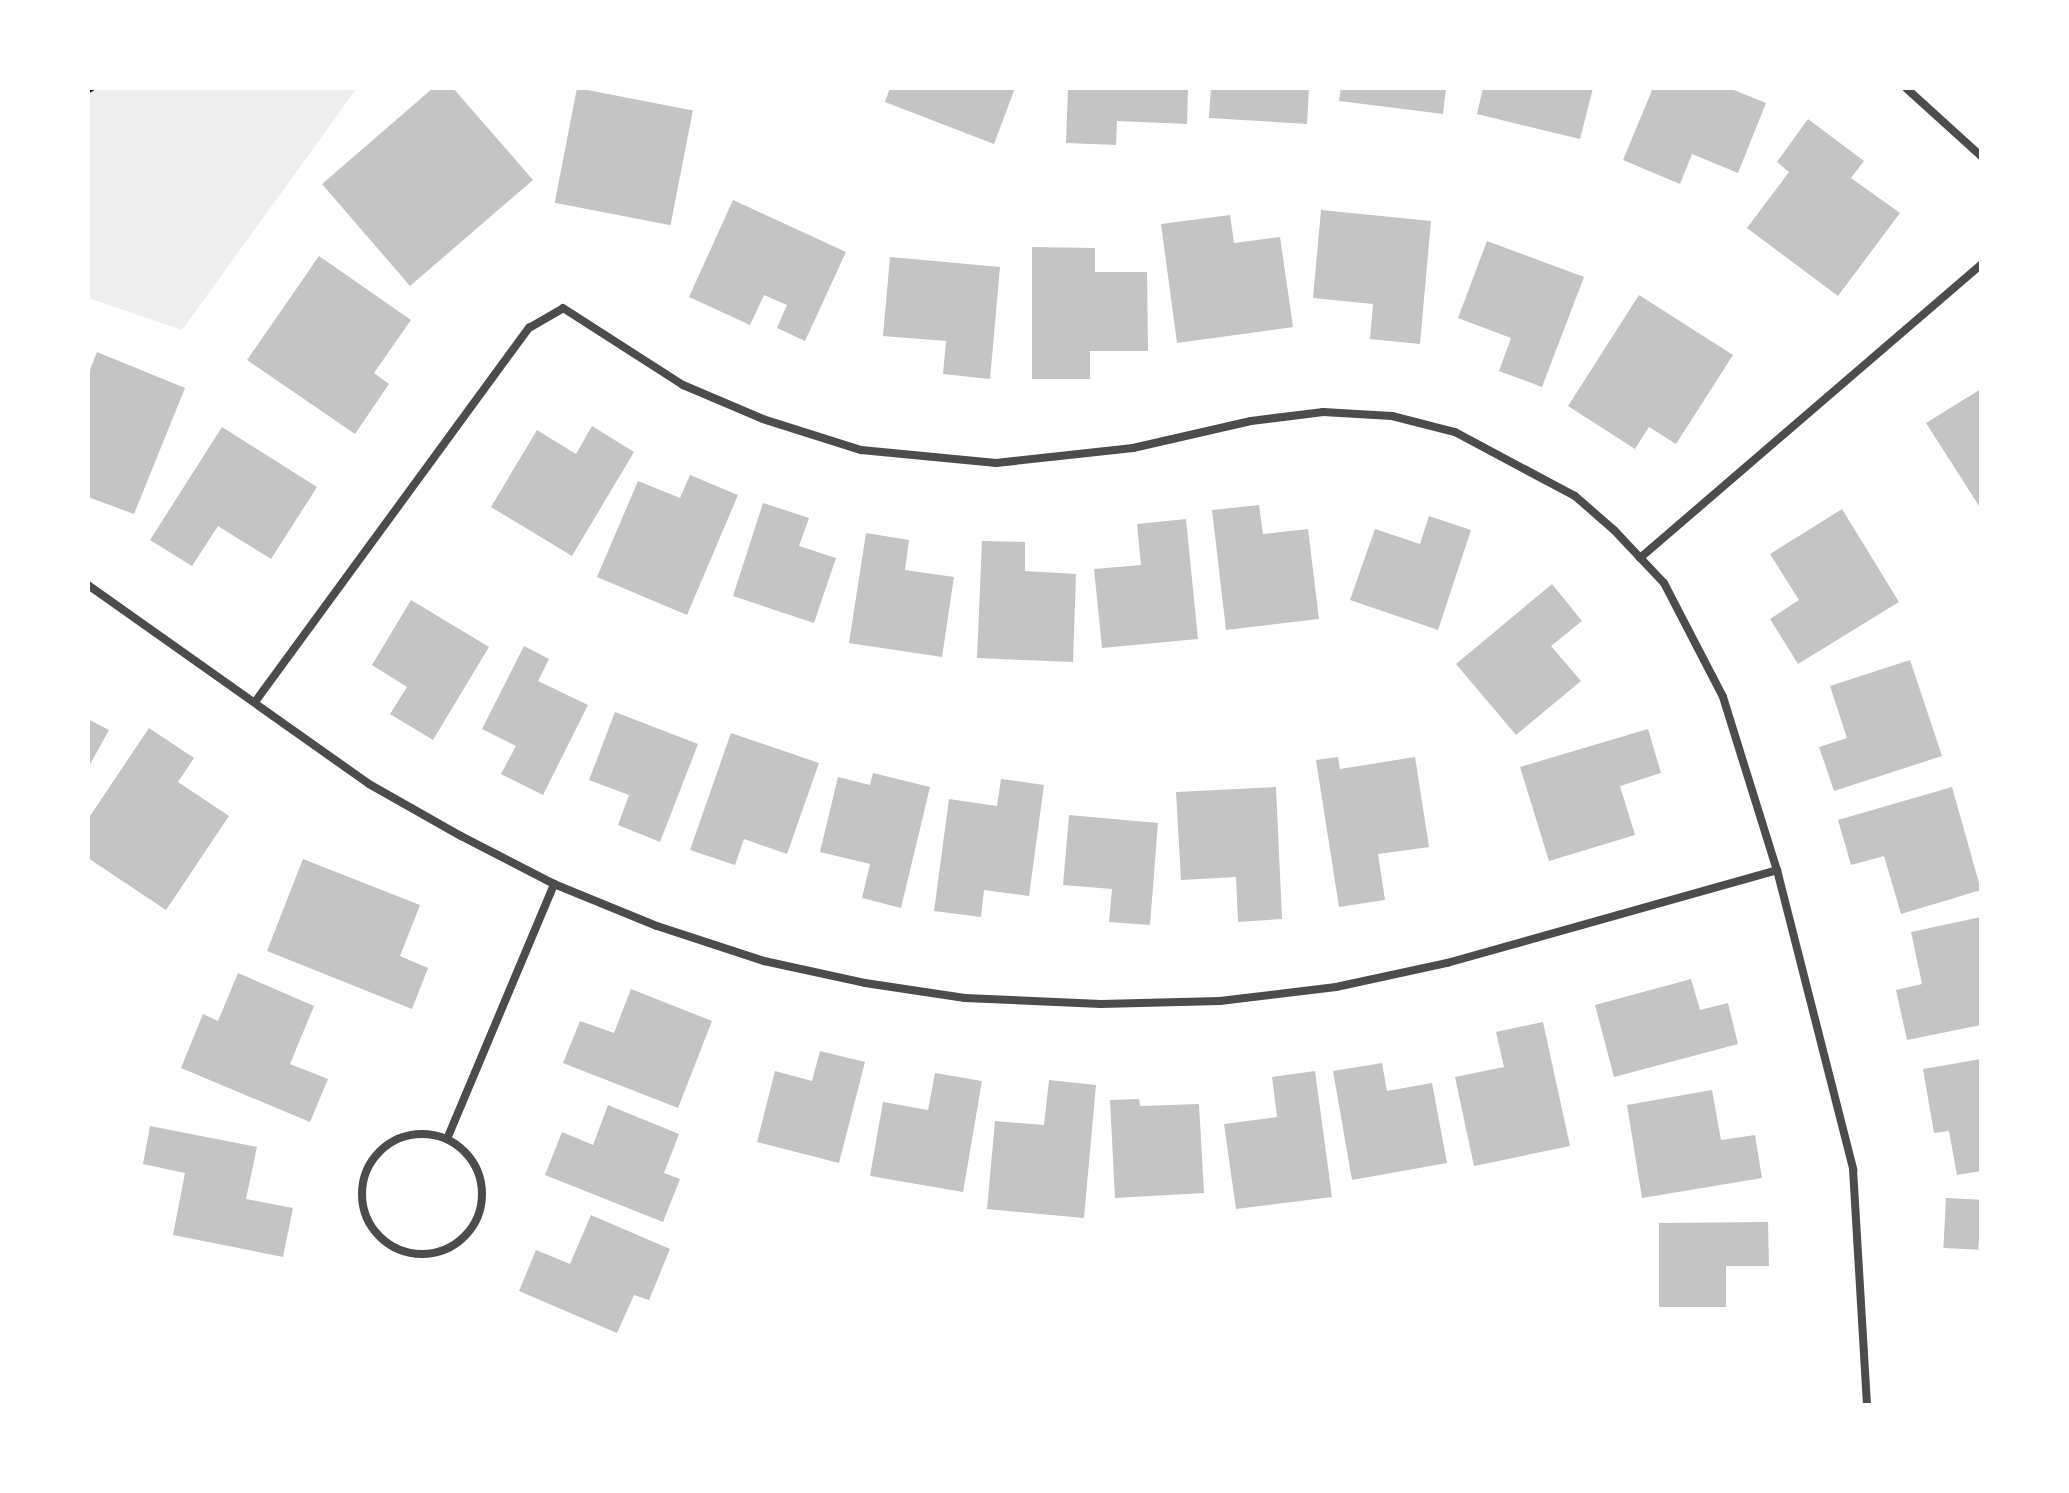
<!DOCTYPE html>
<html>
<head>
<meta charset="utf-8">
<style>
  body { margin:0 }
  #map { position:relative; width:2069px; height:1493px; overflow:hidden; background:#fff; font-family:Lato,sans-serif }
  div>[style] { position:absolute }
  .green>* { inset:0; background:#eee }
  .building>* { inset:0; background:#c4c4c4; transform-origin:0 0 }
  .path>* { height:5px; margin:-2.5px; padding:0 2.5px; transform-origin:2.5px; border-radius:2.5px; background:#111 }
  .minor>* { height:8px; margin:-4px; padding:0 4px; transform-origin:4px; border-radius:4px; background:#4c4c4c }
  .minor>.ring { margin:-4px; padding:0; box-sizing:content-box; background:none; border:8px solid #4c4c4c; border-radius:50% }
  span { translate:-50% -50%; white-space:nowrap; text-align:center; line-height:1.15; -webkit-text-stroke:6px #fff; paint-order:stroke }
  .frame { position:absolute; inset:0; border:90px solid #fff; pointer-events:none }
</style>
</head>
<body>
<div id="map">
  <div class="green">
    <i style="clip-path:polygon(88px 88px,357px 88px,182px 330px,88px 298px)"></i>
  </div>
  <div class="building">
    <i style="clip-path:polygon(433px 88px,453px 88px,533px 180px,410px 286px,322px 184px)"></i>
    <i style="left:577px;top:88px;width:118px;height:117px;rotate:11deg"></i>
    <i style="clip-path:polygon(890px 88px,1015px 88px,994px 144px,885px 102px)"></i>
    <i style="clip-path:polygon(1068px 88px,1188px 88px,1187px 124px,1117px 121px,1116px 145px,1066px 143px)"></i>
    <i style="clip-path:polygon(1211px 88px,1309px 88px,1307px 124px,1209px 118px)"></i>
    <i style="clip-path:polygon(1341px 88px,1446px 88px,1443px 114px,1339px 101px)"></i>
    <i style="clip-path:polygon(1483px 88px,1593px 88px,1580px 139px,1477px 114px)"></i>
    <i style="clip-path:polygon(1653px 88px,1729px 88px,1766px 103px,1738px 173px,1692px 154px,1680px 184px,1623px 160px)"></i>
    <i style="clip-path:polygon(1808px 119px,1864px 161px,1851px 178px,1900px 213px,1838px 296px,1747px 228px,1789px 172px,1777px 162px)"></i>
    <i style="clip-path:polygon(733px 200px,846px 252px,805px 341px,777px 328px,787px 305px,764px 295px,750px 325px,689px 297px)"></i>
    <i style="clip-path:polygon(1321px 210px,1431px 221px,1420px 344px,1370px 339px,1373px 304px,1313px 298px)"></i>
    <i style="clip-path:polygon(1230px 215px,1234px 243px,1280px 237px,1293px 327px,1177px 343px,1161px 224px)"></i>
    <i style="clip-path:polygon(1487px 241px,1584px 277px,1542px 387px,1499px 371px,1511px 338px,1458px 318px)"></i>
    <i style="clip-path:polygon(1032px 247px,1095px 248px,1095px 272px,1147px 272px,1148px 351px,1090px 351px,1090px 379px,1032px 379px)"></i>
    <i style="clip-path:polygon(319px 256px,411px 320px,374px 373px,389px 384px,355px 434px,247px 360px)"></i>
    <i style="clip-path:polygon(890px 257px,1000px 267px,990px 379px,943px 374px,946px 341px,883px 336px)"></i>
    <i style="clip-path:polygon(1639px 295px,1733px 355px,1676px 444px,1649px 427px,1635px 449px,1568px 406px)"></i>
    <i style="clip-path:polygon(97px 352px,185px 388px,134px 514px,88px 497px,88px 375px)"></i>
    <i style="clip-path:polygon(1981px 389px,1981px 509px,1926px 423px)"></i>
    <i style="clip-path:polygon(592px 426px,634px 452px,572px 556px,491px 507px,537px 430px,576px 454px)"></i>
    <i style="clip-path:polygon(222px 427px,317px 487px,271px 559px,218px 526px,192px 566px,150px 540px)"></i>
    <i style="clip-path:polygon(690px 475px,738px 495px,687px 615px,597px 577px,638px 481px,680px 498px)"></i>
    <i style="clip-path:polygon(763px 503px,809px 518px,799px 546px,836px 558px,814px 623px,733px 596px)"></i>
    <i style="clip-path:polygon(1259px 505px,1263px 534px,1308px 529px,1319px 619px,1226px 630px,1212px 510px)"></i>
    <i style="clip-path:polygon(1842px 509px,1899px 602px,1798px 664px,1770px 619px,1799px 600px,1770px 554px)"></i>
    <i style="clip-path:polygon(1429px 516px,1471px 530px,1438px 630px,1350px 600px,1375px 529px,1420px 544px)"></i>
    <i style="clip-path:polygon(1186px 519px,1198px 639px,1102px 648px,1094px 569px,1141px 565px,1137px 524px)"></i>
    <i style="clip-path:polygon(866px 533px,909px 540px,905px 570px,954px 577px,942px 657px,849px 643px)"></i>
    <i style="clip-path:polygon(982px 541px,1025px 542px,1025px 571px,1076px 574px,1073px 662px,977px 658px)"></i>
    <i style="clip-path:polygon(1552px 584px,1582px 621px,1551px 646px,1581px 681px,1516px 735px,1456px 664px)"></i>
    <i style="clip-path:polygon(411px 600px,489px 647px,433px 740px,390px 714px,407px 687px,372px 665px)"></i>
    <i style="clip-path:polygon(524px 646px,549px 659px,538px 681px,588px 705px,543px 795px,501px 774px,516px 746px,482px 729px)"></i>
    <i style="clip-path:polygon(1910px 660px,1942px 756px,1834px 791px,1819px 747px,1847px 738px,1830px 686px)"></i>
    <i style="clip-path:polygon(615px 712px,698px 744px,660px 842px,618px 825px,629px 795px,589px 780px)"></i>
    <i style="clip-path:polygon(88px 719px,109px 730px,88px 768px)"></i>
    <i style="clip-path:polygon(149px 728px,194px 758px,178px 782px,229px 816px,166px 910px,88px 858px,88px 819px)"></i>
    <i style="clip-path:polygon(1648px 729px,1661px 773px,1620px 786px,1635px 835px,1549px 861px,1520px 767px)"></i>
    <i style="clip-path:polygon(731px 733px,819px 763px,787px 854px,744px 839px,735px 865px,690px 850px)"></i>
    <i style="clip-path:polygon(1338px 757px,1340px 769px,1415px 757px,1429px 847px,1378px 854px,1385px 900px,1339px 907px,1316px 760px)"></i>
    <i style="clip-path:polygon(873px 773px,930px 787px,901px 908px,862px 898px,870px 864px,820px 852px,838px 777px,870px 785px)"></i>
    <i style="clip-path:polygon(1001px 779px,1044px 785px,1029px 896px,984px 890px,981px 917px,934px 911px,949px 799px,997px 806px)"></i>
    <i style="clip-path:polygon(1276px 787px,1282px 919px,1238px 922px,1236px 877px,1181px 880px,1176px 792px)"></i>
    <i style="clip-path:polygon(1952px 787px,1981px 890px,1901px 914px,1884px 856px,1851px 865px,1838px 820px)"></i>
    <i style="clip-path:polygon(1069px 815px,1158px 823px,1150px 925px,1109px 922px,1112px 889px,1063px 885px)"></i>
    <i style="clip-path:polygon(303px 859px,420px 905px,400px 956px,428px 968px,412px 1009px,267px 951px)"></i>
    <i style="clip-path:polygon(1981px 917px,1981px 1025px,1907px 1040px,1896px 990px,1922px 984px,1911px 932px)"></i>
    <i style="clip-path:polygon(238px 973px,314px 1006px,290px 1064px,328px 1079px,310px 1122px,181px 1068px,203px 1014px,218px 1021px)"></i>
    <i style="clip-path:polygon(1691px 979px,1700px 1010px,1728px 1003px,1738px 1044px,1614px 1077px,1595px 1005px)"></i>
    <i style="clip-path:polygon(631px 989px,712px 1021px,678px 1108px,563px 1063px,580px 1021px,614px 1033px)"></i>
    <i style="clip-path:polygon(1543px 1022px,1570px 1146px,1474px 1166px,1455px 1077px,1504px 1067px,1496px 1032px)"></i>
    <i style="clip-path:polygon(820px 1051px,865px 1062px,839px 1163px,757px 1142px,775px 1071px,812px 1081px)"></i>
    <i style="clip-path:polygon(1981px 1059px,1981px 1171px,1957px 1175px,1949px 1131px,1934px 1133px,1923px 1069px)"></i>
    <i style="clip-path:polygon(1382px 1063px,1387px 1091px,1432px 1083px,1447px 1163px,1352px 1180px,1333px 1071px)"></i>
    <i style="clip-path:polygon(1315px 1071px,1332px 1197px,1236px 1209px,1224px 1124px,1277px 1117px,1272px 1077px)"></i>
    <i style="clip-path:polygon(935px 1073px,982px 1081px,963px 1192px,870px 1176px,883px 1102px,928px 1110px)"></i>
    <i style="clip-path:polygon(1049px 1080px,1096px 1085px,1084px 1218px,987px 1209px,995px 1121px,1044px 1125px)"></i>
    <i style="clip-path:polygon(1712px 1090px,1721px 1140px,1755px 1135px,1762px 1178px,1642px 1198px,1627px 1105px)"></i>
    <i style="clip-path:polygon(1139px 1099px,1140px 1106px,1199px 1104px,1204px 1193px,1115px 1198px,1110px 1100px)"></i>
    <i style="clip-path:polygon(608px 1105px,679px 1134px,664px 1173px,680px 1179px,663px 1222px,545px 1175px,562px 1132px,593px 1145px)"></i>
    <i style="clip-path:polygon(150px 1126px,257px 1147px,246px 1199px,293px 1208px,283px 1257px,173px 1235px,185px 1173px,143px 1164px)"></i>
    <i style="left:1946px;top:1198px;width:35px;height:50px;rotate:3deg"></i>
    <i style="clip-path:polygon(591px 1215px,670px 1249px,649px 1300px,634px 1295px,617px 1333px,519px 1291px,536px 1250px,570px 1264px)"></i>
    <i style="clip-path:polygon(1768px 1222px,1769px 1266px,1726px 1266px,1726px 1307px,1659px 1307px,1659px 1223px)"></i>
  </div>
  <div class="path">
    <i style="left:88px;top:90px;width:4px;rotate:-27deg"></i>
  </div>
  <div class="minor">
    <i style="left:1906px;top:88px;width:101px;rotate:42.2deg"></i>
    <i style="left:1640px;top:558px;width:450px;rotate:-40.7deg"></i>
    <i style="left:88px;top:585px;width:344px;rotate:35.3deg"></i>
    <i style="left:369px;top:784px;width:106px;rotate:29.5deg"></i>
    <i style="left:461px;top:836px;width:105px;rotate:27.3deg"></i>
    <i style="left:554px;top:884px;width:111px;rotate:22.2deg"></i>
    <i style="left:657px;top:926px;width:113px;rotate:18.1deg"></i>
    <i style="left:764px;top:961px;width:103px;rotate:12.3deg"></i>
    <i style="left:865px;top:983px;width:101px;rotate:8.5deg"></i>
    <i style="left:965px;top:998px;width:136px;rotate:2.5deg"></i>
    <i style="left:1101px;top:1004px;width:119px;rotate:-1.4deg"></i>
    <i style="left:1220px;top:1001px;width:117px;rotate:-6.9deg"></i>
    <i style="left:1336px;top:987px;width:114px;rotate:-12.2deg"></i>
    <i style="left:1447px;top:963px;width:343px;rotate:-15.7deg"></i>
    <i style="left:255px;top:702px;width:464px;rotate:-53.8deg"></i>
    <i style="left:529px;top:328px;width:39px;rotate:-30deg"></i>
    <i style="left:563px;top:308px;width:143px;rotate:32.7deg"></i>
    <i style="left:683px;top:385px;width:87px;rotate:23deg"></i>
    <i style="left:763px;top:419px;width:103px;rotate:17.6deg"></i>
    <i style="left:861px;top:450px;width:136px;rotate:5.5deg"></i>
    <i style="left:996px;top:463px;width:138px;rotate:-6.2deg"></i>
    <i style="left:1133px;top:448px;width:121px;rotate:-12.9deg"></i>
    <i style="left:1251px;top:421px;width:73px;rotate:-7.1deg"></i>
    <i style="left:1323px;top:412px;width:69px;rotate:3.3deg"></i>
    <i style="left:1392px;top:416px;width:65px;rotate:14.3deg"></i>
    <i style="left:1455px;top:432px;width:136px;rotate:28.1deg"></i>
    <i style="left:1575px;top:496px;width:52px;rotate:41.1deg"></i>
    <i style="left:1614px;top:530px;width:73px;rotate:46.7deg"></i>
    <i style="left:1664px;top:583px;width:128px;rotate:62.6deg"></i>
    <i style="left:1723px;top:697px;width:181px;rotate:72.7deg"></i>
    <i style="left:1777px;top:870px;width:309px;rotate:75.7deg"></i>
    <i style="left:1853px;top:1169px;width:236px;rotate:86.6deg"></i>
    <i class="ring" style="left:362px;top:1134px;width:112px;height:112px"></i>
    <i style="left:447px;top:1139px;width:277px;rotate:-67.2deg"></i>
  </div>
  <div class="frame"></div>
</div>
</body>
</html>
